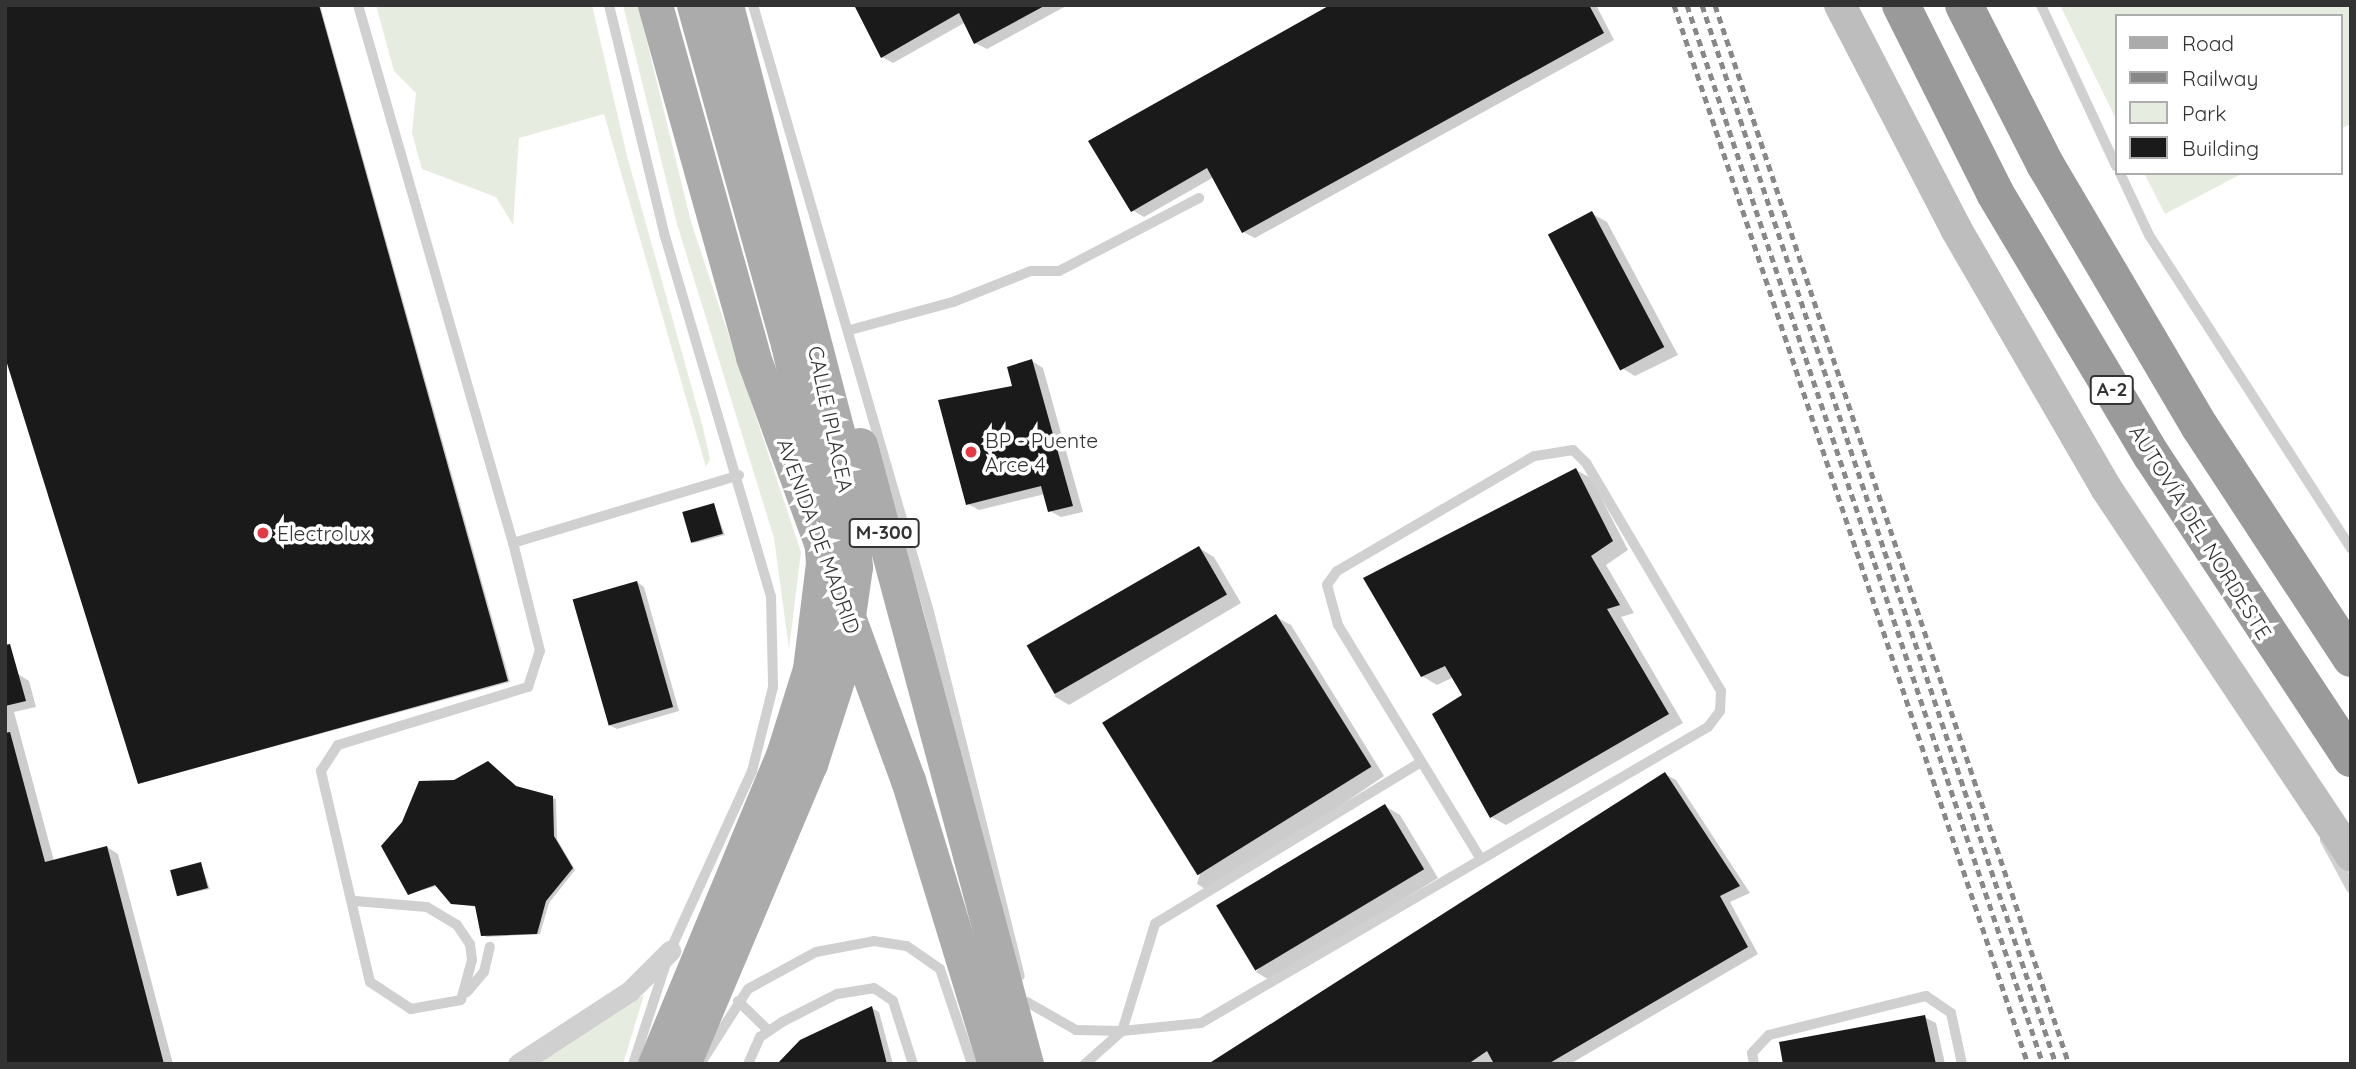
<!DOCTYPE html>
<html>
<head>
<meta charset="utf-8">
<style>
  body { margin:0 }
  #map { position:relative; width:2356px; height:1069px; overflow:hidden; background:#fff; font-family:Quicksand,sans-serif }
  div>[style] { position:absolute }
  .green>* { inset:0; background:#e6ecdf }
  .shadow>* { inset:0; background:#0003 }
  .building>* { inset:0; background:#1a1a1a; transform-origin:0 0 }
  .lane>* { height:10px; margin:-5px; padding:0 5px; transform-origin:5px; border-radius:5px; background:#d0d0d0 }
  .street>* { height:21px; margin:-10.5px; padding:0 10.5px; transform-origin:10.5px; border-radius:10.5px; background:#d0d0d0 }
  .secondary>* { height:32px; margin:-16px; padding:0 16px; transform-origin:16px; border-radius:16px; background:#bdbdbd }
  .primary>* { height:35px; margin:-17.5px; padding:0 17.5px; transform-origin:17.5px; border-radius:17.5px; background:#ababab }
  .highway>* { height:38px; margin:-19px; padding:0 19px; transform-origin:19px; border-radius:19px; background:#9a9a9a }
  .rail>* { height:5px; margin-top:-2.5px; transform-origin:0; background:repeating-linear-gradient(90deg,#888 0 7px,transparent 0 12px) }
  .primary-bridge>* { height:35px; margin:-17.5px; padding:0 17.5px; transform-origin:17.5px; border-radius:17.5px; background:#ababab }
  .dots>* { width:19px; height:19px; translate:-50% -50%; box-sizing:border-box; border:4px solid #fff; border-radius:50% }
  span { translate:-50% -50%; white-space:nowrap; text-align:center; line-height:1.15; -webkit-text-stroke:7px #fff; paint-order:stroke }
  .shield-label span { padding:2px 5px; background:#fff; border:2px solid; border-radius:5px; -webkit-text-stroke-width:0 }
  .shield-label { font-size:19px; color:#333; font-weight:700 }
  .street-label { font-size:21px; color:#333 }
  .poi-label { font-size:21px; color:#333 }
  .left { translate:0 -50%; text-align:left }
  .frame { position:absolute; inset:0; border:7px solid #333; pointer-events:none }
  .legend { position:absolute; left:2115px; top:14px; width:228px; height:161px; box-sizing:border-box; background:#fff; border:2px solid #adadad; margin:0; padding:9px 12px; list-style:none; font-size:21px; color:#333 }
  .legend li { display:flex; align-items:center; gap:14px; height:35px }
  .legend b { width:35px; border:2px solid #adadad }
</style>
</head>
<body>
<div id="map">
  <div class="green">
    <i style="clip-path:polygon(376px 5px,592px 5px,627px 156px,703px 428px,710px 459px,706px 467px,604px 114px,519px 138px,513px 225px,496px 197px,422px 169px,412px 133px,416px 93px,394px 71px)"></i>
    <i style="clip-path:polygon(623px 5px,638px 5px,691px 222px,801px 552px,789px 649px,774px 538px,677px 224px)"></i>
    <i style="clip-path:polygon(2060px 5px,2351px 5px,2351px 124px,2340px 129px,2340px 16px,2116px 16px,2116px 119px)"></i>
    <i style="clip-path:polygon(2144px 173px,2243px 173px,2165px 214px)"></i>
    <i style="clip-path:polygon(644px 995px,623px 1064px,533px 1064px)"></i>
  </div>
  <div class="shadow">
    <i style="clip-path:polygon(5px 5px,320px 5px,510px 682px,140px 783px)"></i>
    <i style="clip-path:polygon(856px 5px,1068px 5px,987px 49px,975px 43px,966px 22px,893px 63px,882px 57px)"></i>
    <i style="clip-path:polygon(1333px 5px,1596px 5px,1614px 40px,1255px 238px,1243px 232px,1214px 177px,1144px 217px,1132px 210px)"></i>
    <i style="clip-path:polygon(1591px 213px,1607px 222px,1678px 355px,1635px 376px,1620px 367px)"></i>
    <i style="clip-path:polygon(1032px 361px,1043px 368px,1083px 512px,1061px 517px,1050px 511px,1045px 494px,979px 510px,968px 504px,1014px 387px)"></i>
    <i style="clip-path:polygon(1576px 470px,1591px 478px,1628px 550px,1606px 565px,1634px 613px,1621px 617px,1683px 723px,1506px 825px,1491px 817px,1464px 695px,1454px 677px,1437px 685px,1422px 676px)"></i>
    <i style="clip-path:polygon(714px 505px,725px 535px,695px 543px,692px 542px)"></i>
    <i style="clip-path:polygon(1199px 548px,1214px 557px,1241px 603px,1069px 705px,1054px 696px)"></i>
    <i style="clip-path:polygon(637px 582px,644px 587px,679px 711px,617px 729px,609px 725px)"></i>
    <i style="clip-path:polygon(1276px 617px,1291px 625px,1384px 776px,1212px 893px,1197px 884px)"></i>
    <i style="clip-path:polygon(18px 674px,29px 681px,36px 707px,14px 712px,54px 861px,107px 847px,118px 854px,173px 1064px,5px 1064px,5px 678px)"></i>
    <i style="clip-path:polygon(1665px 774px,1676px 780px,1750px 893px,1730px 902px,1758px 954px,1570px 1064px,1211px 1064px)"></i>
    <i style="clip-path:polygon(517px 789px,556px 799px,557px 839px,575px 870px,549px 903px,540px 934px,486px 937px,477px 907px,456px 904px,438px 886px,409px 893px)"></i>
    <i style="clip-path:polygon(1385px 806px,1400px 815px,1438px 878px,1271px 981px,1256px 972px)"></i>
    <i style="clip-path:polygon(201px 864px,210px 889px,179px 895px)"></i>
    <i style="clip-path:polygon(872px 1008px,879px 1012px,893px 1064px,780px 1064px)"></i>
    <i style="clip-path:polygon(1924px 1017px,1936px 1023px,1945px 1064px,1785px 1064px)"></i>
  </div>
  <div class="building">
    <i style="clip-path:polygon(5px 5px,319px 5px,508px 681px,138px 784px,5px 357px)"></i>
    <i style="clip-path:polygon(854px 5px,1046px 5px,974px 44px,959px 13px,881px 58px)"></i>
    <i style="clip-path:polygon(1330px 5px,1589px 5px,1604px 33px,1242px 233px,1207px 168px,1131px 212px,1088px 141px)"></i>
    <i style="left:1592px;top:211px;width:154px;height:50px;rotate:62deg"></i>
    <i style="clip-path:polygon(1032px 359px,1073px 506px,1048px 512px,1041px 486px,966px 505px,938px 400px,1012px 386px,1007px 367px)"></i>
    <i style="clip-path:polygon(1576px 468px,1613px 541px,1591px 556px,1620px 605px,1607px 609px,1669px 714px,1490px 818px,1432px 714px,1462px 695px,1445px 666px,1421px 677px,1363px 578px)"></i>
    <i style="left:714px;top:503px;width:32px;height:33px;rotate:74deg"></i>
    <i style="left:1199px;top:546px;width:56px;height:199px;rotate:60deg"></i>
    <i style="left:637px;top:581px;width:131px;height:67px;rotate:74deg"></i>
    <i style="left:1276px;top:614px;width:180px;height:205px;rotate:58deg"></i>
    <i style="clip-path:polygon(10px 644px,26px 701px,5px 706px,5px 645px)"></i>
    <i style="clip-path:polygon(10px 732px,45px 862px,107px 846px,164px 1064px,5px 1064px,5px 733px)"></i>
    <i style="clip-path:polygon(488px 761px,516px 786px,553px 796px,554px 836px,573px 868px,546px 901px,537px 934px,481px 936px,475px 906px,451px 904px,435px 885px,408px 895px,381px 846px,402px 822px,419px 781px,454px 780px)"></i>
    <i style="clip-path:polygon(1665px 772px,1740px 886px,1720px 896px,1748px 947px,1548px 1064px,1494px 1064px,1487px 1051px,1468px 1064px,1208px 1064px)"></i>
    <i style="left:1385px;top:804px;width:76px;height:197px;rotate:59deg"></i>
    <i style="left:201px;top:862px;width:27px;height:32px;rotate:75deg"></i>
    <i style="clip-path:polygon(872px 1006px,887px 1064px,777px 1064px,800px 1040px)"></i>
    <i style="clip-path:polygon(1925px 1015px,1936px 1064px,1783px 1064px,1779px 1042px)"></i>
  </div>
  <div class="lane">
    <i style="left:358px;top:5px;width:560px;rotate:73.93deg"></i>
    <i style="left:513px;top:543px;width:236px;rotate:-16.7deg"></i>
    <i style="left:609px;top:5px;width:235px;rotate:76.4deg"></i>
    <i style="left:664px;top:233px;width:378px;rotate:73.6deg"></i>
    <i style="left:771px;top:596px;width:91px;rotate:88.7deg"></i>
    <i style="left:773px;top:687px;width:87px;rotate:104deg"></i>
    <i style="left:752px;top:771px;width:198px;rotate:114.5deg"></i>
    <i style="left:670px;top:951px;width:119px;rotate:108.1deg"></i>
    <i style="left:753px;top:5px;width:632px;rotate:73.83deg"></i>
    <i style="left:929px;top:612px;width:375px;rotate:76deg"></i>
    <i style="left:2041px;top:5px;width:178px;rotate:65deg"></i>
    <i style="left:2120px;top:173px;width:68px;rotate:64.9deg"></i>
    <i style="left:2149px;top:235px;width:373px;rotate:57.2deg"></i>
    <i style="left:850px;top:330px;width:107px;rotate:-15.2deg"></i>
    <i style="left:953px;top:302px;width:84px;rotate:-21.7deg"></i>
    <i style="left:1031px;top:271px;width:28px"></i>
    <i style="left:1059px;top:271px;width:158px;rotate:-27.5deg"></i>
    <i style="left:1421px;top:762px;width:311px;rotate:148.7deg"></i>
    <i style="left:1155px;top:924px;width:112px;rotate:107.1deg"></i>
    <i style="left:1122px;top:1031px;width:79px;rotate:-5.8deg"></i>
    <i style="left:1201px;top:1023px;width:587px;rotate:-30.28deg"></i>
    <i style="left:1708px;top:727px;width:20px;rotate:-53deg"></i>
    <i style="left:1720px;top:711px;width:20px;rotate:-87deg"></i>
    <i style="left:1721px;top:691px;width:265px;rotate:-120.6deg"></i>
    <i style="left:1586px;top:463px;width:18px;rotate:-135deg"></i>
    <i style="left:1573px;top:450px;width:39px;rotate:171deg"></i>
    <i style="left:1534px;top:456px;width:228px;rotate:149.7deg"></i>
    <i style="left:1337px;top:571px;width:17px;rotate:126deg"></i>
    <i style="left:1327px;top:585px;width:41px;rotate:74.6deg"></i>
    <i style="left:1338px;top:625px;width:274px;rotate:58.6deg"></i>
    <i style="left:2325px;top:840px;width:55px;rotate:61.6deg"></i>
    <i style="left:355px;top:901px;width:72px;rotate:4.8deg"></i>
    <i style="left:427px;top:907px;width:35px;rotate:31deg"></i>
    <i style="left:457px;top:925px;width:23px;rotate:56deg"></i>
    <i style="left:470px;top:944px;width:16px;rotate:83deg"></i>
    <i style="left:472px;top:960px;width:41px;rotate:105.4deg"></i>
    <i style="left:461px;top:1000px;width:51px;rotate:169.8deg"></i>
    <i style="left:411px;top:1009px;width:49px;rotate:-146.6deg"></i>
    <i style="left:370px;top:982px;width:217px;rotate:-103.1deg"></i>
    <i style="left:321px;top:771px;width:31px;rotate:-57deg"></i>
    <i style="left:338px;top:745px;width:199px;rotate:-17deg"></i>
    <i style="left:528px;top:687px;width:38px;rotate:-72deg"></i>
    <i style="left:540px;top:651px;width:111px;rotate:-104deg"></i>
    <i style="left:467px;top:992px;width:26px;rotate:-50deg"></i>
    <i style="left:484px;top:972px;width:26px;rotate:-77deg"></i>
    <i style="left:738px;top:1001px;width:43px;rotate:44.1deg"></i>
    <i style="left:1027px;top:1002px;width:56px;rotate:29.7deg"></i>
    <i style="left:1076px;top:1030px;width:46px;rotate:1.2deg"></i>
    <i style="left:1122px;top:1031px;width:50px;rotate:138.3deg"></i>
    <i style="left:702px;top:1061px;width:85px;rotate:-57.4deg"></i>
    <i style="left:748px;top:989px;width:77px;rotate:-28.6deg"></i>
    <i style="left:816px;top:952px;width:59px;rotate:-10.7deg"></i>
    <i style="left:874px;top:941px;width:33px;rotate:9deg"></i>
    <i style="left:907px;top:946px;width:40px;rotate:34.9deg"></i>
    <i style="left:940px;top:969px;width:100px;rotate:71.4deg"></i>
    <i style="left:748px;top:1064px;width:30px;rotate:-66deg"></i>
    <i style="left:760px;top:1037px;width:27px;rotate:-34deg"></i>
    <i style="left:782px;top:1022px;width:62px;rotate:-27deg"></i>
    <i style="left:837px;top:994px;width:37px;rotate:-9deg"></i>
    <i style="left:874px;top:988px;width:23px;rotate:34deg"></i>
    <i style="left:893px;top:1001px;width:66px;rotate:72.4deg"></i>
    <i style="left:1754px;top:1064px;width:11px;rotate:-100deg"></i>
    <i style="left:1752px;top:1053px;width:25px;rotate:-47deg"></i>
    <i style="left:1769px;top:1035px;width:162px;rotate:-14deg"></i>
    <i style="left:1926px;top:996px;width:30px;rotate:34deg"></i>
    <i style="left:1951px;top:1013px;width:52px;rotate:77.8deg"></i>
  </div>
  <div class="street">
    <i style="left:518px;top:1064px;width:134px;rotate:-33.1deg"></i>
    <i style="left:630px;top:991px;width:57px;rotate:-45deg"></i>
  </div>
  <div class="secondary">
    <i style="left:1840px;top:5px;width:252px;rotate:62.6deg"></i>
    <i style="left:1956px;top:229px;width:299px;rotate:59.9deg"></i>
    <i style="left:2106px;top:488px;width:442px;rotate:56.3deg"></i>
  </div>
  <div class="primary">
    <i style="left:655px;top:5px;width:365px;rotate:74.4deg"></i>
    <i style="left:860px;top:445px;width:641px;rotate:74.99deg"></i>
    <i style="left:908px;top:780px;width:297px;rotate:73deg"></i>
    <i style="left:655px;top:1064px;width:338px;rotate:-67.5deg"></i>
    <i style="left:784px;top:752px;width:87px;rotate:-72.6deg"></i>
    <i style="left:810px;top:669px;width:107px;rotate:-83deg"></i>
    <i style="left:823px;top:563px;width:96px;rotate:-94.2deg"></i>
    <i style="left:816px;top:467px;width:126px;rotate:-102.8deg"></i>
    <i style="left:788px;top:344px;width:352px;rotate:-105.5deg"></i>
    <i style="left:683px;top:1064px;width:326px;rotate:-67.1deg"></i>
    <i style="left:810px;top:764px;width:98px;rotate:-72.1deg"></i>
    <i style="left:840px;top:671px;width:105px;rotate:-81.8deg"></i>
    <i style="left:855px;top:567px;width:101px;rotate:-95.1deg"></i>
    <i style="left:846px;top:466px;width:476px;rotate:-104.6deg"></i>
  </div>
  <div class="highway">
    <i style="left:1901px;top:5px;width:210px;rotate:63.4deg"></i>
    <i style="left:1995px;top:193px;width:306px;rotate:59.2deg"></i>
    <i style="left:2152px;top:456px;width:362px;rotate:56.6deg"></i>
    <i style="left:1964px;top:5px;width:178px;rotate:63deg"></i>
    <i style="left:2045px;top:164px;width:305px;rotate:59.5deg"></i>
    <i style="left:2200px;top:427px;width:276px;rotate:56.8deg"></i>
  </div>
  <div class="rail">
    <i style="left:1674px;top:5px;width:1117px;rotate:71.52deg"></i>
    <i style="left:1687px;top:5px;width:1117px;rotate:71.42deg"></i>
    <i style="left:1702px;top:5px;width:1117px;rotate:71.52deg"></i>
    <i style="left:1715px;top:5px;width:1117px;rotate:71.52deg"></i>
  </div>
  <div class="primary-bridge">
    <i style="left:753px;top:357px;width:451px;rotate:69.9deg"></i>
  </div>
  <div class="dots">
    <i style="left:971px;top:452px;background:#e63946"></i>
    <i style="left:263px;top:533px;background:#e63946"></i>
  </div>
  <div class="shield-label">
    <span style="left:2112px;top:390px">A-2</span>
    <span style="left:884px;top:533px">M-300</span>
  </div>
  <div class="street-label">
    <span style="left:831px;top:419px;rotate:78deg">CALLE IPLACEA</span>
    <span style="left:2201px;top:532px;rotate:58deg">AUTOVÍA DEL NORDESTE</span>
    <span style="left:819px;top:536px;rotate:70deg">AVENIDA DE MADRID</span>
  </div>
  <div class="poi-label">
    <span class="left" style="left:985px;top:452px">BP - Puente<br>Arce 4</span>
    <span class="left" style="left:277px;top:533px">Electrolux</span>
  </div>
  <div class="frame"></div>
  <ul class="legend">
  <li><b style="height:9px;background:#ababab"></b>Road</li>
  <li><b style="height:9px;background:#888"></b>Railway</li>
  <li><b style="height:19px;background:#e6ecdf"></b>Park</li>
  <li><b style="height:19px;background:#1a1a1a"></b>Building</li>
  </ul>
</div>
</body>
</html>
